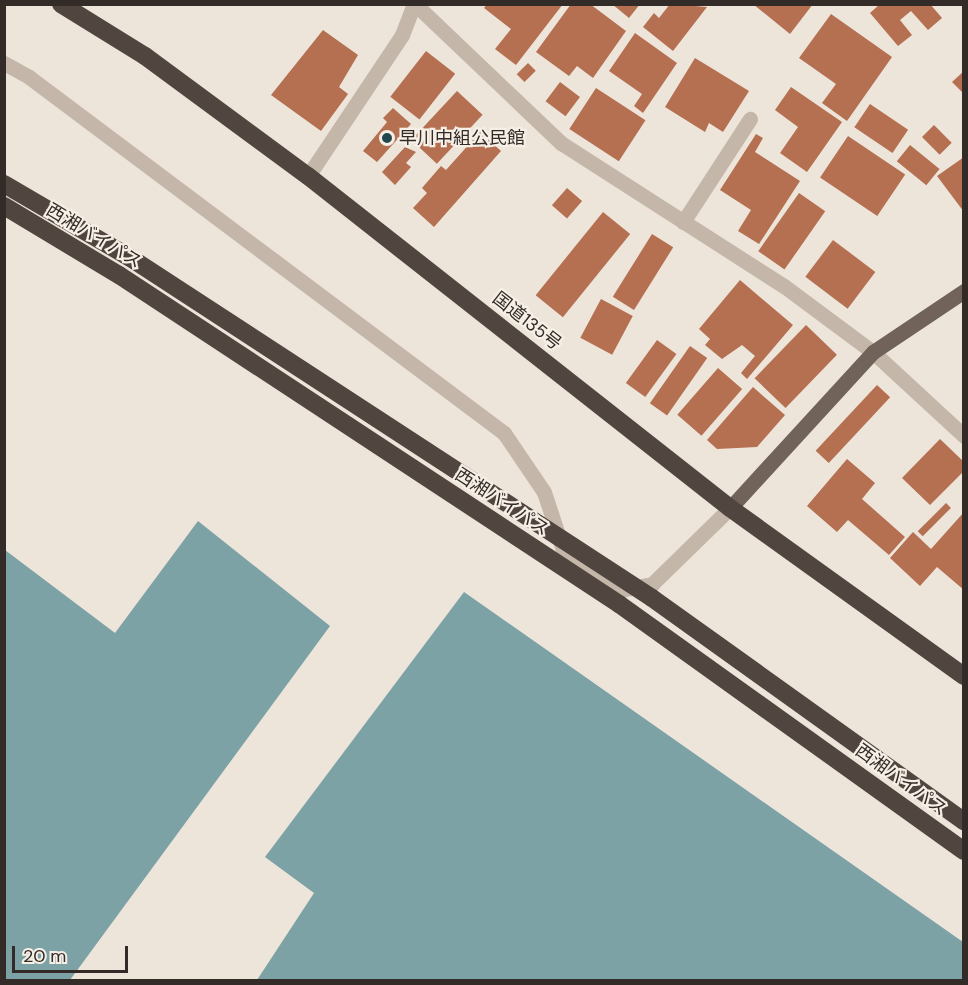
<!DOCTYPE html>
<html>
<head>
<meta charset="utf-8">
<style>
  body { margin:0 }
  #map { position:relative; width:968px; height:985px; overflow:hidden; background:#ede5da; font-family:"DM Sans","Noto Sans JP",sans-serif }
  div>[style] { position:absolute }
  .water>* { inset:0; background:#7da2a6 }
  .building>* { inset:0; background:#b56f51; transform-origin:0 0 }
  .minor>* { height:15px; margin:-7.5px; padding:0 7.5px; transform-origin:7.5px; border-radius:7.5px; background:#c4b6a8 }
  .major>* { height:15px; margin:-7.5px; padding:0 7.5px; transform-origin:7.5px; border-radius:7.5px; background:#72635a }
  .highway>* { height:18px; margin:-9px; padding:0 9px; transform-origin:9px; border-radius:9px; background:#51463f }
  .highway-bridge>* { height:18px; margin:-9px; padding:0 9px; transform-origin:9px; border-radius:9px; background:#51463f }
  .dots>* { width:16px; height:16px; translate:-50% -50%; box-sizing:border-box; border:3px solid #f6efe6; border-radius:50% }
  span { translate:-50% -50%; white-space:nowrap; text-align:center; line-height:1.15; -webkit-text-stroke:4.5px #f6efe6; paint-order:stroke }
  .poi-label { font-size:18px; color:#322b27 }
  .left { translate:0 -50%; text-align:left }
  .street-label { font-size:18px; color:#322b27 }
  .frame { position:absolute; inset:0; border:6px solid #322b27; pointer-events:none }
  .scale { position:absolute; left:12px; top:946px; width:116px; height:27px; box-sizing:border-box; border:3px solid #322b27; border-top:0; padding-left:8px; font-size:18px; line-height:21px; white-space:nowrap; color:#322b27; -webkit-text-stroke:4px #f6efe6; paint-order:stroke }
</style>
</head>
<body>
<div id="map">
  <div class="water">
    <i style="clip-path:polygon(198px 521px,330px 626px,70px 980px,5px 980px,5px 550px,115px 633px)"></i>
    <i style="clip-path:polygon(464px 592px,963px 942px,963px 980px,257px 980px,314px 893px,265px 857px)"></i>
  </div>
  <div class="building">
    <i style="clip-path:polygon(487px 4px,563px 4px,516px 65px,495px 49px,511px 29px,484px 8px)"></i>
    <i style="clip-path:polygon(571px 4px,590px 4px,626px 31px,593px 78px,577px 66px,569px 76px,536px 52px)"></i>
    <i style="clip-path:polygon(612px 4px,640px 4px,629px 18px)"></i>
    <i style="clip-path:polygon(670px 4px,707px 7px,673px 51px,643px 27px,654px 13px,659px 18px)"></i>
    <i style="clip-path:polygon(753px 4px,813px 4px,790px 34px)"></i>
    <i style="clip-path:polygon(880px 4px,930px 4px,942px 18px,928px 30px,911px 11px,900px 20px,912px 35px,898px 46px,870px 13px)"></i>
    <i style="clip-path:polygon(831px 14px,892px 57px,847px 121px,822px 103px,836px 84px,799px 58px)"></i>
    <i style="clip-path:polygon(323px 30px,358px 55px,339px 87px,348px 94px,321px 131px,271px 95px)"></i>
    <i style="clip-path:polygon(635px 33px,677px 63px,643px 113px,634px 106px,642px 94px,609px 71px)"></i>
    <i style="left:426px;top:51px;width:37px;height:58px;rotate:38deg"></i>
    <i style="clip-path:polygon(695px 58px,749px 91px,723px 132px,709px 123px,705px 132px,665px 107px)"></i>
    <i style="left:528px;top:63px;width:11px;height:16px;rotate:45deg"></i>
    <i style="clip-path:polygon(964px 71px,964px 94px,952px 82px)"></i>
    <i style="left:560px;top:82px;width:25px;height:24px;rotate:37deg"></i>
    <i style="clip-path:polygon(791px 87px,842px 122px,807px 172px,780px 153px,798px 127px,775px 110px)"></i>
    <i style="left:596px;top:88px;width:59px;height:49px;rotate:33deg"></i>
    <i style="left:457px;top:91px;width:35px;height:67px;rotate:43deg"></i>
    <i style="left:870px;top:104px;width:46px;height:28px;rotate:34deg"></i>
    <i style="clip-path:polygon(393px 108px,411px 124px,377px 162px,363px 151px,387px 122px,383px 118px)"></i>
    <i style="left:934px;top:125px;width:25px;height:17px;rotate:45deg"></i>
    <i style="clip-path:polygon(480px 132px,501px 151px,434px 227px,413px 208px,427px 193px,422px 188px,441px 166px,446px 170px)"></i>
    <i style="clip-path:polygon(756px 134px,763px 138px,755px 152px,800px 181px,759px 244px,738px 231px,751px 210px,720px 190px)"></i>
    <i style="left:848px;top:136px;width:69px;height:50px;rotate:34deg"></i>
    <i style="left:910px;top:145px;width:38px;height:21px;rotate:39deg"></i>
    <i style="clip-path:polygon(405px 147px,416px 152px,406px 163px,411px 167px,395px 185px,382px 172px)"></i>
    <i style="clip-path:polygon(964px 157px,964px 212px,937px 176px)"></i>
    <i style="left:567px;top:188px;width:20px;height:23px;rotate:41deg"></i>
    <i style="left:799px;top:193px;width:32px;height:71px;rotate:35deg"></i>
    <i style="left:603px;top:212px;width:35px;height:107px;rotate:39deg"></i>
    <i style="left:652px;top:234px;width:25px;height:74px;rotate:32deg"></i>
    <i style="left:833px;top:240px;width:53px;height:46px;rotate:37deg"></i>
    <i style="clip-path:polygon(740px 280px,793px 325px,747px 379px,741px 373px,755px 356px,742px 345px,722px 359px,705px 345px,710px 339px,699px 329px)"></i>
    <i style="left:601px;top:299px;width:36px;height:44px;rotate:28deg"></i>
    <i style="left:806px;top:325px;width:43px;height:74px;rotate:44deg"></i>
    <i style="left:657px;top:340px;width:24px;height:53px;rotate:36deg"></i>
    <i style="left:690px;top:346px;width:21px;height:70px;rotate:35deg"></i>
    <i style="left:718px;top:368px;width:32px;height:62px;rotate:41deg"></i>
    <i style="left:877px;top:385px;width:18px;height:90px;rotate:43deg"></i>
    <i style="clip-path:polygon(753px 387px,785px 415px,757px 447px,717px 449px,707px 440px)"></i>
    <i style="clip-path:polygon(940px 439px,964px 462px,964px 471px,930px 505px,902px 478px)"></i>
    <i style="clip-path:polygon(847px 459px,875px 483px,862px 499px,905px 537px,889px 555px,848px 520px,837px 532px,807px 506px)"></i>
    <i style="left:946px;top:503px;width:7px;height:40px;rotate:45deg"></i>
    <i style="clip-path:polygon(964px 512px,964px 590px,937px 567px,920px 586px,890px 558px,913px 532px,931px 549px)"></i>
  </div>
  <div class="minor">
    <i style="left:415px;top:4px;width:202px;rotate:43.6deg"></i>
    <i style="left:561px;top:143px;width:265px;rotate:32.7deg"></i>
    <i style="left:784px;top:286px;width:111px;rotate:36.6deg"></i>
    <i style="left:873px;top:352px;width:124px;rotate:42.7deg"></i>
    <i style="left:4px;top:63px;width:29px;rotate:29deg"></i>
    <i style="left:29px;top:77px;width:594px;rotate:36.85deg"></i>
    <i style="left:504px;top:433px;width:71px;rotate:55.9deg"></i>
    <i style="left:544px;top:492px;width:74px;rotate:71.8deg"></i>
    <i style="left:567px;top:562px;width:55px;rotate:31.7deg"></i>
    <i style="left:614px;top:591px;width:39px;rotate:-10deg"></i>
    <i style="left:652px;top:584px;width:109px;rotate:-44.3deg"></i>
    <i style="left:308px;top:176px;width:169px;rotate:-56.3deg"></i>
    <i style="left:402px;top:35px;width:33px;rotate:-69deg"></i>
    <i style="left:683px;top:222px;width:123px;rotate:-57deg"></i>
  </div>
  <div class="major">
    <i style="left:730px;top:508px;width:212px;rotate:-47.5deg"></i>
    <i style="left:873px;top:352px;width:110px;rotate:-33.8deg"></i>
  </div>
  <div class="highway">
    <i style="left:61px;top:4px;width:99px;rotate:31.8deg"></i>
    <i style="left:145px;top:56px;width:202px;rotate:36.4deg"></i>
    <i style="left:308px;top:176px;width:537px;rotate:38.19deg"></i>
    <i style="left:730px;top:508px;width:288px;rotate:35.7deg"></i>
    <i style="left:4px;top:206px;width:134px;rotate:31deg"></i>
    <i style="left:119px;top:275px;width:599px;rotate:33.34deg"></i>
    <i style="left:619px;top:604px;width:424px;rotate:35.6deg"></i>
  </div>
  <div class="highway-bridge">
    <i style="left:4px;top:184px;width:145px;rotate:30.3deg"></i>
    <i style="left:129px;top:257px;width:624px;rotate:33.1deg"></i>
    <i style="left:652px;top:598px;width:384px;rotate:35.6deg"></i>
  </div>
  <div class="dots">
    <i style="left:387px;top:138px;background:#22484d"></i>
  </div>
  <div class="poi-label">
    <span class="left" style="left:399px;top:138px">早川中組公民館</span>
  </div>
  <div class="street-label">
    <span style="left:94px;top:236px;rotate:31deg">西湘バイパス</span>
    <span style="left:527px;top:321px;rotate:38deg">国道135号</span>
    <span style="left:502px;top:502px;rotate:33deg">西湘バイパス</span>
    <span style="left:901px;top:780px;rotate:36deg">西湘バイパス</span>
  </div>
  <div class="frame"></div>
  <div class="scale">20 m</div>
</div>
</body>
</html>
